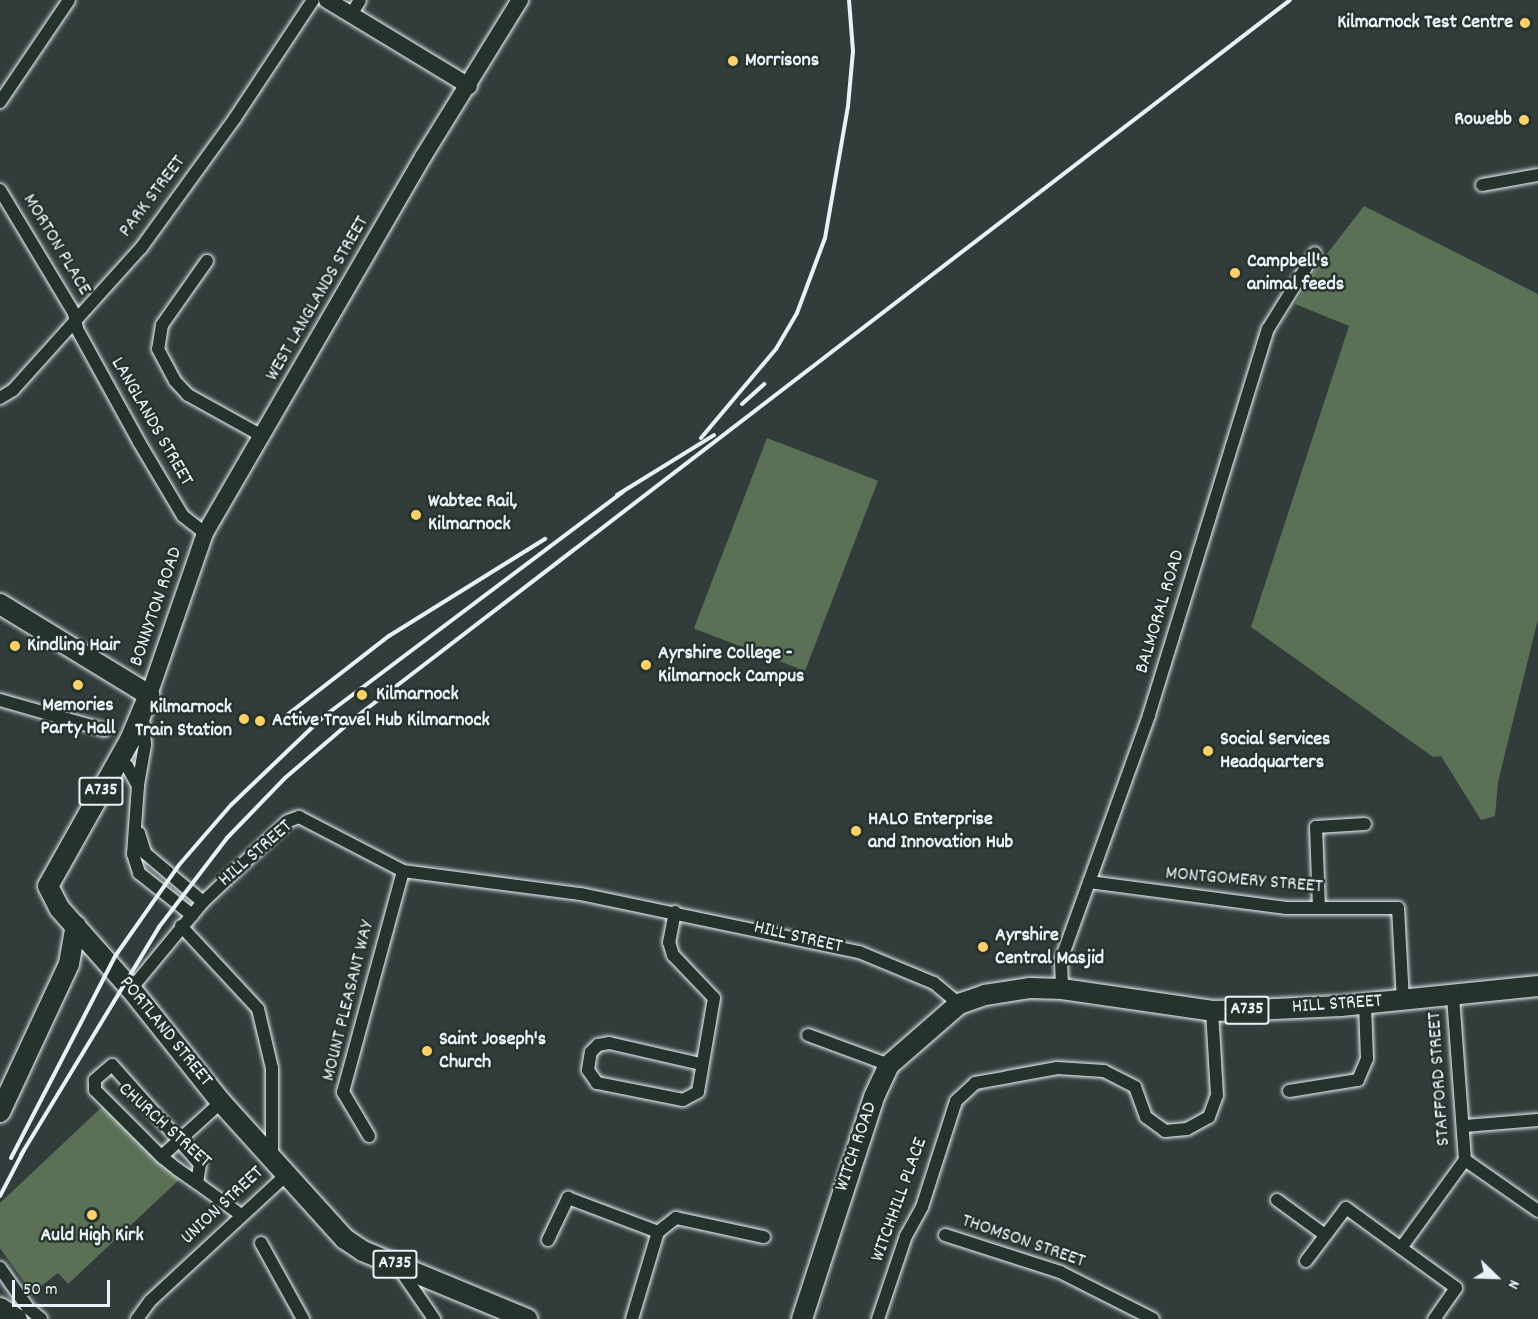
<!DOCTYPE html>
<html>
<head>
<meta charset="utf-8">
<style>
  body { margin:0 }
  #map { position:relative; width:1538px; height:1319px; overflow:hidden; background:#323d3b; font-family:Dekko,sans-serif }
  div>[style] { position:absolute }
  .green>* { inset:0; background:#5a7155; transform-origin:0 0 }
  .roads { filter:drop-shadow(0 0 2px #e8f1f8) drop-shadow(0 0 2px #e8f1f8) }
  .street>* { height:12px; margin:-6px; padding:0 6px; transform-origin:6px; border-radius:6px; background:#26332d }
  .secondary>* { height:16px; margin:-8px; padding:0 8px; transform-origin:8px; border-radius:8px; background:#26332d }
  .primary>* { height:20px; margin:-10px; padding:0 10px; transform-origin:10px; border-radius:10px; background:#26332d }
  .rail>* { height:4px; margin:-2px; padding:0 2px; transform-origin:2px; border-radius:2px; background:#e8f1f8 }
  .dots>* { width:16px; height:16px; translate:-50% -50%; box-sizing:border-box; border:3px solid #26332d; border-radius:50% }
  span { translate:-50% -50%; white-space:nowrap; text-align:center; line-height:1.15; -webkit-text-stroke:5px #26332d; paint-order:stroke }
  .shield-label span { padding:2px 4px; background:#26332d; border:2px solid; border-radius:4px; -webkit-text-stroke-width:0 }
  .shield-label { font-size:18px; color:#e8f1f8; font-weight:700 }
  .poi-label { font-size:20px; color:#e8f1f8; font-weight:700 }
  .right { translate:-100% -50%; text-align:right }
  .left { translate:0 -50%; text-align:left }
  .street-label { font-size:20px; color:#e8f1f8 }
  .north { position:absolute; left:1466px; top:1247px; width:60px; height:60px; -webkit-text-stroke:4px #26332d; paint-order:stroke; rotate:113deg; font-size:16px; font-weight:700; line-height:24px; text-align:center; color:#e8f1f8 }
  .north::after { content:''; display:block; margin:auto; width:21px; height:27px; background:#e8f1f8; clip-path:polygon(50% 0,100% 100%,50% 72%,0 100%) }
  .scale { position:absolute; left:12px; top:1280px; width:98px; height:27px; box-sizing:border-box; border:3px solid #e8f1f8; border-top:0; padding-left:8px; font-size:18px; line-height:21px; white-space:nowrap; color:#e8f1f8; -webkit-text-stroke:4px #26332d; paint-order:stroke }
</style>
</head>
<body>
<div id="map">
  <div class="green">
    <i style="clip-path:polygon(1364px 206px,1538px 294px,1538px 619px,1498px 782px,1495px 816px,1481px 820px,1441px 756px,1433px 757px,1251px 627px,1349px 326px,1295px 304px,1316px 268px)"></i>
    <i style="left:767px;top:438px;width:119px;height:204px;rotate:21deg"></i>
    <i style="clip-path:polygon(105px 1104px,181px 1178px,68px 1284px,58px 1273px,32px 1293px,0 1248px,0 1203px)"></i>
  </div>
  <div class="roads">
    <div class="street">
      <i style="left:351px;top:15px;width:17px;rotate:-59deg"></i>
      <i style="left:0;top:102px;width:123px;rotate:-55.9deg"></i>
      <i style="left:1482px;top:185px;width:57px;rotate:-10.1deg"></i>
      <i style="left:0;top:190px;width:144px;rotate:59deg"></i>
      <i style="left:74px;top:313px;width:16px;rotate:79deg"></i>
      <i style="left:77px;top:329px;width:129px;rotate:61.2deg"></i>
      <i style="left:139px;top:442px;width:86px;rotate:59.3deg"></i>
      <i style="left:183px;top:516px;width:28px;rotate:38deg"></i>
      <i style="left:207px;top:261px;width:78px;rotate:125.1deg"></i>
      <i style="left:162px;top:325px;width:24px;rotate:99deg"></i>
      <i style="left:158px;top:349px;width:36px;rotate:62deg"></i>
      <i style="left:175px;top:381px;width:19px;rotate:47deg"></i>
      <i style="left:188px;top:395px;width:85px;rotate:29deg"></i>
      <i style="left:0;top:398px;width:15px;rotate:-32deg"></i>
      <i style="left:13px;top:390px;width:191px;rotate:-48deg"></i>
      <i style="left:141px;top:248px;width:160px;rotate:-54.1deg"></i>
      <i style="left:235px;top:118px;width:141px;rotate:-56.5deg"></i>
      <i style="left:0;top:700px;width:109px;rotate:15.9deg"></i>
      <i style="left:116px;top:765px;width:11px;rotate:5deg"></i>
      <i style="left:127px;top:766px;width:23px;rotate:61deg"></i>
      <i style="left:138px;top:786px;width:68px;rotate:94.2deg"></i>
      <i style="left:133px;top:854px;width:20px;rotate:72deg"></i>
      <i style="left:139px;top:873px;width:68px;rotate:38.4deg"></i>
      <i style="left:138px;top:785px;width:41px;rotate:-80.1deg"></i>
      <i style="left:145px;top:745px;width:29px;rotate:-94deg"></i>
      <i style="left:139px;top:833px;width:21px;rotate:73deg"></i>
      <i style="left:145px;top:853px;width:76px;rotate:40.2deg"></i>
      <i style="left:1089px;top:882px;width:199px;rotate:7.5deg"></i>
      <i style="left:1286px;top:908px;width:112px"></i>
      <i style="left:1398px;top:908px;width:92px;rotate:86.9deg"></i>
      <i style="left:1319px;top:908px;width:81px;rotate:-92.1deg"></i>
      <i style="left:1316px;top:827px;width:49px;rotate:-3.5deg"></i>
      <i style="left:675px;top:912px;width:31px;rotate:101deg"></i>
      <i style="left:669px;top:942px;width:14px;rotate:73deg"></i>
      <i style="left:673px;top:955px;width:59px;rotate:46.4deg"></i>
      <i style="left:714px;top:998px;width:95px;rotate:99.7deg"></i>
      <i style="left:698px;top:1092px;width:17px;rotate:152deg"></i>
      <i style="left:683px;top:1100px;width:88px;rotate:-168.8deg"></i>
      <i style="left:597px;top:1083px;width:16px;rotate:-125deg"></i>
      <i style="left:588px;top:1070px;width:18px;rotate:-81deg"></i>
      <i style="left:591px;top:1052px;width:10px;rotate:-45deg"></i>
      <i style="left:598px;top:1045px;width:11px;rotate:-10deg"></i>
      <i style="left:609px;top:1043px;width:94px;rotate:12.9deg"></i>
      <i style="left:181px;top:926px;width:113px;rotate:47.1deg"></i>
      <i style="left:258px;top:1009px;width:61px;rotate:76.7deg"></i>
      <i style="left:272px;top:1068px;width:92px;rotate:90deg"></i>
      <i style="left:131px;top:989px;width:113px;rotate:-50.4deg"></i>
      <i style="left:203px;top:902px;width:117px;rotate:-43.6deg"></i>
      <i style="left:288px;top:821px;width:12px;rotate:-20deg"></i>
      <i style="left:299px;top:817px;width:117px;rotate:27.4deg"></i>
      <i style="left:403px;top:871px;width:179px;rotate:7.4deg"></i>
      <i style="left:581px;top:894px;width:284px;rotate:11.8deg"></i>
      <i style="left:859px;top:952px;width:81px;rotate:22.5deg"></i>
      <i style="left:934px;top:983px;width:33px;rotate:40deg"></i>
      <i style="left:1062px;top:989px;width:29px;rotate:-92deg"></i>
      <i style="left:1061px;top:960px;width:260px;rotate:-70.2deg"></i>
      <i style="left:1149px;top:715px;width:404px;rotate:-72.9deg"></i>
      <i style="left:1268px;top:329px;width:89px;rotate:-58.3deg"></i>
      <i style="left:808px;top:1035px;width:86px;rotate:20.3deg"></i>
      <i style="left:1289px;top:1091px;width:70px;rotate:-9.1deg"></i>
      <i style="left:1358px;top:1080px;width:23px;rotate:-67deg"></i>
      <i style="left:1367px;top:1059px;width:55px;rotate:-92.1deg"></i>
      <i style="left:1465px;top:1126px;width:73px;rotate:-4.7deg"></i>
      <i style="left:369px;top:1136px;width:51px;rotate:-120.6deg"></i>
      <i style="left:343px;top:1092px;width:229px;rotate:-74.8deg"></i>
      <i style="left:163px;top:1155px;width:79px;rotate:-42.4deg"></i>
      <i style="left:1465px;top:1160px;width:89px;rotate:34.9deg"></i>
      <i style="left:197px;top:1183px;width:19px;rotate:-81deg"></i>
      <i style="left:200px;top:1164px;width:132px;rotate:-131.6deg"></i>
      <i style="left:112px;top:1065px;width:23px;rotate:139deg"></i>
      <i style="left:95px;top:1080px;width:10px;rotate:90deg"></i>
      <i style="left:95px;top:1090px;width:95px;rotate:45deg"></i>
      <i style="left:162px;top:1157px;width:19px;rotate:39deg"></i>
      <i style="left:177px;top:1169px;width:24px;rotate:35deg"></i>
      <i style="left:197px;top:1183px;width:54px;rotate:36deg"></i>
      <i style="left:1277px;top:1200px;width:59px;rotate:36.1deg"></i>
      <i style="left:945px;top:1235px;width:121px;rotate:17.8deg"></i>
      <i style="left:1060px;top:1272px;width:104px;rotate:26.8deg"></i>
      <i style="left:548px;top:1240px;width:47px;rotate:-64.5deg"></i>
      <i style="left:568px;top:1198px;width:96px;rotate:20.7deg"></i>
      <i style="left:261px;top:1243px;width:87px;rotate:61.1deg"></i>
      <i style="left:1401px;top:1248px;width:109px;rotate:-54deg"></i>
      <i style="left:1465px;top:1160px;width:165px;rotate:-94.2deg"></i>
      <i style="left:1306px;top:1261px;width:66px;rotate:-53deg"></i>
      <i style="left:1346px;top:1208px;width:136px;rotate:36deg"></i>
      <i style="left:1456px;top:1288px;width:38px;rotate:125deg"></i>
      <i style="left:0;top:1268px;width:49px;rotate:55deg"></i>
      <i style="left:28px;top:1308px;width:17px;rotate:40deg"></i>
      <i style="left:399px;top:1268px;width:62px;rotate:55.5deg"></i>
      <i style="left:137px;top:1319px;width:22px;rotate:-54deg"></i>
      <i style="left:150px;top:1301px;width:185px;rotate:-42.8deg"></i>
      <i style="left:632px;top:1319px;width:91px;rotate:-73.4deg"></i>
      <i style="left:658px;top:1232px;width:23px;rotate:-38deg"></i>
      <i style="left:676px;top:1218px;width:90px;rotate:12.2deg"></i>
      <i style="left:878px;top:1319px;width:88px;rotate:-71.4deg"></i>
      <i style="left:906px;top:1236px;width:33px;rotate:-61deg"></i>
      <i style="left:922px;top:1207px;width:111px;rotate:-72.2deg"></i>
      <i style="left:956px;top:1101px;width:26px;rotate:-43deg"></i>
      <i style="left:975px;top:1083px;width:34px;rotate:-10deg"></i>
      <i style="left:1008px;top:1077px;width:50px;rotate:-10.4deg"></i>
      <i style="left:1057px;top:1068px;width:47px;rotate:3.7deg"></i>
      <i style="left:1104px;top:1071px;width:35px;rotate:27deg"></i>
      <i style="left:1135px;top:1087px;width:32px;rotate:70deg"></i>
      <i style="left:1146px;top:1117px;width:24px;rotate:36deg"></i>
      <i style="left:1165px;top:1131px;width:22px;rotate:-5deg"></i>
      <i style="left:1187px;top:1129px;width:25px;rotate:-29deg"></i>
      <i style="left:1209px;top:1117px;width:23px;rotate:-70deg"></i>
      <i style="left:1217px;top:1095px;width:84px;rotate:-93.4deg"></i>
    </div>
    <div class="secondary">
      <i style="left:327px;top:0;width:166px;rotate:31.2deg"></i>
      <i style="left:149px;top:695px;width:171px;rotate:-70.9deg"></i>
      <i style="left:205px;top:533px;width:435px;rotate:-59.9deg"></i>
      <i style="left:423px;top:157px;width:185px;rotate:-58.3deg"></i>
    </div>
    <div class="primary">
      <i style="left:0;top:604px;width:175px;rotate:31.4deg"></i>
      <i style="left:149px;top:695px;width:49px;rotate:112.9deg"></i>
      <i style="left:130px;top:740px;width:167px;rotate:119.3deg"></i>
      <i style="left:48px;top:886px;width:25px;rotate:63deg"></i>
      <i style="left:59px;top:908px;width:108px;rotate:48.4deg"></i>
      <i style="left:131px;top:989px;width:144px;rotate:51.5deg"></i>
      <i style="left:221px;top:1102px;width:185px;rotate:47.9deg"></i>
      <i style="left:345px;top:1239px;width:22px;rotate:34deg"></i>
      <i style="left:363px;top:1251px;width:178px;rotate:22.5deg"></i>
      <i style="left:0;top:1112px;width:163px;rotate:-65deg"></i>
      <i style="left:69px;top:964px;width:39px;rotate:-80deg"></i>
      <i style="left:0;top:1308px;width:20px;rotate:33deg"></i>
      <i style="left:802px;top:1319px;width:233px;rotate:-72deg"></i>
      <i style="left:874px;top:1097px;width:35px;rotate:-65deg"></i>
      <i style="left:889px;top:1065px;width:93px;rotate:-41.1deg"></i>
      <i style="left:959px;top:1004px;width:28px;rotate:-19deg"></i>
      <i style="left:985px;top:995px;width:46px;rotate:-8.8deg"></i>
      <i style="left:1030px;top:988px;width:32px;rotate:2deg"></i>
      <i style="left:1062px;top:989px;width:152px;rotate:8.3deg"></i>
      <i style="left:1212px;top:1011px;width:41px;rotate:-1.4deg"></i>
      <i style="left:1253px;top:1010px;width:88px;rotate:-2.6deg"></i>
      <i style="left:1341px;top:1006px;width:198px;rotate:-5.8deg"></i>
    </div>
  </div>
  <div class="rail">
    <i style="left:742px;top:404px;width:30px;rotate:-42deg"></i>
    <i style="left:701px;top:438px;width:116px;rotate:-49.9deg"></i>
    <i style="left:776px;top:349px;width:42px;rotate:-59.7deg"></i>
    <i style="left:797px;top:313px;width:80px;rotate:-69.5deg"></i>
    <i style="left:825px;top:238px;width:134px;rotate:-80.1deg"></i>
    <i style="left:848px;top:106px;width:55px;rotate:-84.8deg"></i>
    <i style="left:853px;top:51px;width:51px;rotate:-94.5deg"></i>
    <i style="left:617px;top:495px;width:114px;rotate:-31.7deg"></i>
    <i style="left:287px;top:715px;width:129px;rotate:-37.8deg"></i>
    <i style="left:389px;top:636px;width:184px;rotate:-31.9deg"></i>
    <i style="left:21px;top:1155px;width:267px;rotate:-58.8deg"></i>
    <i style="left:159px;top:927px;width:112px;rotate:-52.6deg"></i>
    <i style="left:227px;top:838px;width:83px;rotate:-46deg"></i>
    <i style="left:285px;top:778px;width:94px;rotate:-40.7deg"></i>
    <i style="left:356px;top:717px;width:1177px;rotate:-37.51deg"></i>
    <i style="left:11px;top:1158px;width:229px;rotate:-62.7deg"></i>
    <i style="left:116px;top:955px;width:110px;rotate:-55deg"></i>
    <i style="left:179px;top:865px;width:79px;rotate:-49.1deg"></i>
    <i style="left:231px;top:805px;width:127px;rotate:-43.7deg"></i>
    <i style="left:323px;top:717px;width:375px;rotate:-36.9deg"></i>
    <i style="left:0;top:1196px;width:52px;rotate:-62.4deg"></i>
  </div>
  <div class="dots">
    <i style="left:1525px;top:23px;background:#ffd166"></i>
    <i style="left:733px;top:61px;background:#ffd166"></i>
    <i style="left:1524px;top:120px;background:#ffd166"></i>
    <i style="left:1235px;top:273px;background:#ffd166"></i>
    <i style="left:416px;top:515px;background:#ffd166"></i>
    <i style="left:15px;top:646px;background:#ffd166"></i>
    <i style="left:646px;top:665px;background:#ffd166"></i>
    <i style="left:78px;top:685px;background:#ffd166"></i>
    <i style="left:362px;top:695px;background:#ffd166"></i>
    <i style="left:244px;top:719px;background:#ffd166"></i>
    <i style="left:260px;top:721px;background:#ffd166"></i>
    <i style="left:1208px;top:751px;background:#ffd166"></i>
    <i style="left:856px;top:831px;background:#ffd166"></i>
    <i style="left:983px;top:947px;background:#ffd166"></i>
    <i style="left:427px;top:1051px;background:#ffd166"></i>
    <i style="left:92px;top:1215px;background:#ffd166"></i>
  </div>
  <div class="shield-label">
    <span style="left:101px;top:791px">A735</span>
    <span style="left:1247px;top:1010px">A735</span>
    <span style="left:395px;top:1264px">A735</span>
  </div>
  <div class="poi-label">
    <span class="right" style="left:1513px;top:23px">Kilmarnock Test Centre</span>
    <span class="left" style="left:745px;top:61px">Morrisons</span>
    <span class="right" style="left:1512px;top:120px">Rowebb</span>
    <span class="left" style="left:1247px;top:274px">Campbell's<br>animal feeds</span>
    <span class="left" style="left:428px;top:514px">Wabtec Rail,<br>Kilmarnock</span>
    <span class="left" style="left:27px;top:646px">Kindling Hair</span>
    <span class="left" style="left:658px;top:666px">Ayrshire College -<br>Kilmarnock Campus</span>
    <span class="left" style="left:376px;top:695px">Kilmarnock</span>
    <span style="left:78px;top:718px">Memories<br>Party Hall</span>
    <span class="right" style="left:232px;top:720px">Kilmarnock<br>Train Station</span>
    <span class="left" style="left:272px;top:721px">Active Travel Hub Kilmarnock</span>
    <span class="left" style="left:1220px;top:752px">Social Services<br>Headquarters</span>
    <span class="left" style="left:868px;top:832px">HALO Enterprise<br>and Innovation Hub</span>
    <span class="left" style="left:995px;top:948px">Ayrshire<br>Central Masjid</span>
    <span class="left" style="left:439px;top:1052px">Saint Joseph's<br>Church</span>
    <span style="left:92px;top:1236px">Auld High Kirk</span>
  </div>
  <div class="street-label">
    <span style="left:153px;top:197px;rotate:-53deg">PARK STREET</span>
    <span style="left:56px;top:245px;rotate:59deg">MORTON PLACE</span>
    <span style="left:318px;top:299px;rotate:-60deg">WEST LANGLANDS STREET</span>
    <span style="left:151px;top:422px;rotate:60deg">LANGLANDS STREET</span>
    <span style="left:157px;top:607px;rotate:-71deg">BONNYTON ROAD</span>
    <span style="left:1161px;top:612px;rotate:-73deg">BALMORAL ROAD</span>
    <span style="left:256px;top:854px;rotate:-41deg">HILL STREET</span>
    <span style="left:1244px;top:881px;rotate:5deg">MONTGOMERY STREET</span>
    <span style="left:798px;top:938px;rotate:13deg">HILL STREET</span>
    <span style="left:349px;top:1001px;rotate:-76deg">MOUNT PLEASANT WAY</span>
    <span style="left:1337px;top:1005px;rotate:-4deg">HILL STREET</span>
    <span style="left:165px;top:1032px;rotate:51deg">PORTLAND STREET</span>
    <span style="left:1440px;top:1079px;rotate:-94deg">STAFFORD STREET</span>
    <span style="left:164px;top:1126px;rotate:42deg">CHURCH STREET</span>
    <span style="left:857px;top:1147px;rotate:-71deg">WITCH ROAD</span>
    <span style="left:900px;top:1200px;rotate:-70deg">WITCHHILL PLACE</span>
    <span style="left:223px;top:1206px;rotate:-43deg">UNION STREET</span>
    <span style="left:1023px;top:1242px;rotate:19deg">THOMSON STREET</span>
  </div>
  <div class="north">N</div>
  <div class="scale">50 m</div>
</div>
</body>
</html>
